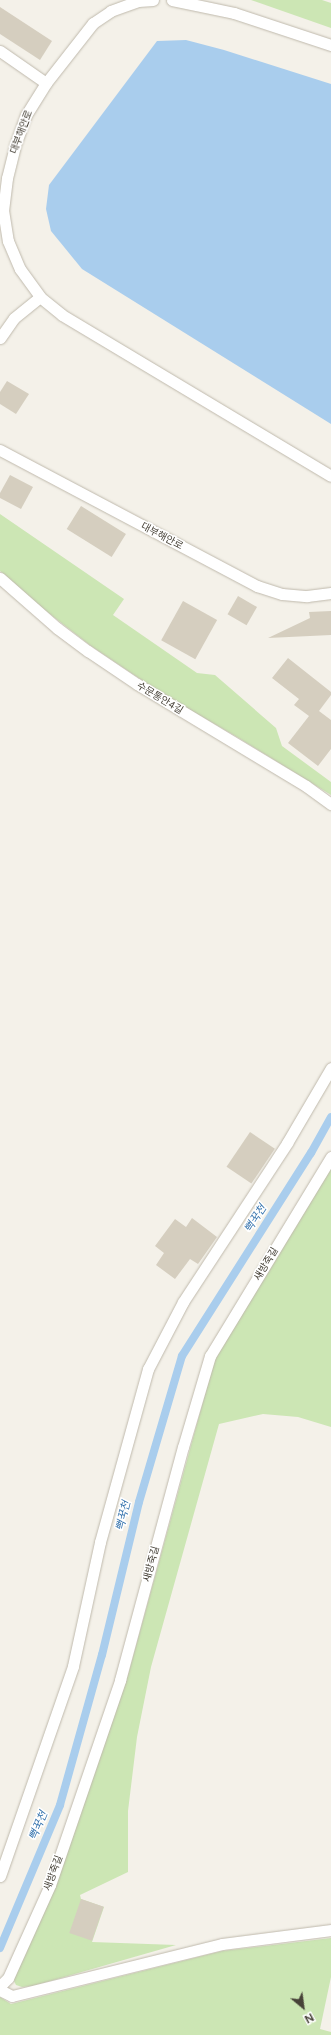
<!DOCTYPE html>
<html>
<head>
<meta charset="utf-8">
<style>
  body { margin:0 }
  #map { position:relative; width:331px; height:2035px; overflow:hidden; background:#f4f1e9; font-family:Figtree,"Noto Sans KR",sans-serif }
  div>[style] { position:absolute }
  .green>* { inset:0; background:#cce6b4 }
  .water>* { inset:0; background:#a9cded }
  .stream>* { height:8px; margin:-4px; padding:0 4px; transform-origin:4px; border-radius:4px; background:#a9cded }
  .building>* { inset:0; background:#d5cebf; transform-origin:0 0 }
  .roads { filter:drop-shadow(0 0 1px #bfb9ac) drop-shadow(0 0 1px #bfb9ac) }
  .lane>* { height:11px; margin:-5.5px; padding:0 5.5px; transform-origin:5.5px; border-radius:5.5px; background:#fff }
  span { translate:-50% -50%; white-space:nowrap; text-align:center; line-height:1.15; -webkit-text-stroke:3px #fff; paint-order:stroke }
  .street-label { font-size:10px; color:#474238 }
  .water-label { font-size:11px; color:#3674ae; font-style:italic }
  .north { position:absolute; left:283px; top:1987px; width:40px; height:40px; -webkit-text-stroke:3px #fff; paint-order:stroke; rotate:151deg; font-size:11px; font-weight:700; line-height:16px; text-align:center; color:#474238 }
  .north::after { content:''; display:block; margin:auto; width:14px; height:18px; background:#474238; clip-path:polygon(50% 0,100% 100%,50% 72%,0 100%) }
</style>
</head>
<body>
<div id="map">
  <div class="green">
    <i style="clip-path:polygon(251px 0,322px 0,331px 3px,331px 28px)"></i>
    <i style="clip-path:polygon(0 514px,124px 599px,113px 615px,197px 673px,215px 675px,276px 728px,282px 746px,331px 782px,331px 795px,237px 737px,161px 693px,91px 646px,46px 611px,0 571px)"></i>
    <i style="clip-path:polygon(331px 1164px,331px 1427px,298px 1417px,263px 1414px,219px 1424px,151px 1667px,137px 1737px,128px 1811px,128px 1872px,80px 1895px,81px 1899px,104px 1907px,92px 1942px,176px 1945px,33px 1986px,22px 1987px,16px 1985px,14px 1981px,15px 1975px,55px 1884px,128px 1675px,215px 1358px)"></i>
    <i style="clip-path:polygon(331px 1938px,331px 1977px,320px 2029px,331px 2032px,331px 2035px,0 2035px,0 1997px,11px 2004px,222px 1951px)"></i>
  </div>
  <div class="water">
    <i style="clip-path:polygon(186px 40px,224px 50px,331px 84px,331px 424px,82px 269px,51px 231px,46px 209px,49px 185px,157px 41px)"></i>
  </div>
  <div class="stream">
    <i style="left:0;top:1948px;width:155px;rotate:-67.2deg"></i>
    <i style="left:60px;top:1805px;width:156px;rotate:-74.4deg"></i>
    <i style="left:102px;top:1655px;width:157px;rotate:-76.4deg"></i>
    <i style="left:139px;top:1502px;width:152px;rotate:-73.6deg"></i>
    <i style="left:182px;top:1356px;width:241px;rotate:-57.6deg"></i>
    <i style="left:311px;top:1153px;width:41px;rotate:-60.9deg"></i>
  </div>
  <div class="building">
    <i style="clip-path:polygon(0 7px,52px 41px,40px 60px,0 34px)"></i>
    <i style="clip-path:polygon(7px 381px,29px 394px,16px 414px,0 404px,0 392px)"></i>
    <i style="clip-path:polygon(10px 475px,33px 487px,21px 509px,0 498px,0 493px)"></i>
    <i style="left:81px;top:506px;width:53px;height:27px;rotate:32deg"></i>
    <i style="left:238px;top:596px;width:22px;height:21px;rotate:30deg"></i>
    <i style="left:183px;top:601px;width:39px;height:45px;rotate:29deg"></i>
    <i style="clip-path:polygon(331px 611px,331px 635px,268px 638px,310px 618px,309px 612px)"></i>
    <i style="clip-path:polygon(288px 658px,331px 692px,331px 695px,319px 711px,331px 720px,331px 749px,318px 766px,288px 743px,309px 716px,294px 705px,299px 699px,272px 678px)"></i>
    <i style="left:250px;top:1132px;width:30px;height:42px;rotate:34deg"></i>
    <i style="clip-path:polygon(192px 1218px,217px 1237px,198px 1264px,190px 1259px,175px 1279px,156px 1265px,164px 1253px,155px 1246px,175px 1219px,186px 1227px)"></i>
    <i style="left:81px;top:1899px;width:24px;height:36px;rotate:19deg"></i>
  </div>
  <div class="roads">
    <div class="lane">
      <i style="left:153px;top:0;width:15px;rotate:176deg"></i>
      <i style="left:138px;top:1px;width:29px;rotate:160deg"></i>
      <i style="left:111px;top:11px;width:22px;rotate:146deg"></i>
      <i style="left:93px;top:23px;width:76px;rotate:128.1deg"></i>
      <i style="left:46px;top:83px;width:38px;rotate:122deg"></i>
      <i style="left:26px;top:115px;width:33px;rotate:110deg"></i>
      <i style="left:15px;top:146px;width:33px;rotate:104deg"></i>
      <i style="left:7px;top:178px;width:32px;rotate:97deg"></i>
      <i style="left:3px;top:210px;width:31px;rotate:81deg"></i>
      <i style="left:8px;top:241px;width:30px;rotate:67deg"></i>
      <i style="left:20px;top:269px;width:34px;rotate:54deg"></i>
      <i style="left:40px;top:297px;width:28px;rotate:39deg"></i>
      <i style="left:62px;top:315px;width:313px;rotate:30.9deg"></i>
      <i style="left:172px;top:0;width:63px;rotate:11.8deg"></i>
      <i style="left:234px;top:13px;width:102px;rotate:18.3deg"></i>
      <i style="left:0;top:51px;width:56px;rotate:34.8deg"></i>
      <i style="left:0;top:338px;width:24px;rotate:-55deg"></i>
      <i style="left:14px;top:318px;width:33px;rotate:-39deg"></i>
      <i style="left:0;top:450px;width:291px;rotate:27.9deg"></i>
      <i style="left:257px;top:586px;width:26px;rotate:18deg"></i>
      <i style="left:282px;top:594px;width:25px;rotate:5deg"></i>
      <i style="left:307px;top:596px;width:24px;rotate:-7deg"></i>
      <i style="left:0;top:578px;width:76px;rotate:41.3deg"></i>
      <i style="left:57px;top:628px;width:39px;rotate:37deg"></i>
      <i style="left:88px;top:651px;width:59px;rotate:34deg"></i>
      <i style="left:137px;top:684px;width:197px;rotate:31.1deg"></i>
      <i style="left:306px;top:786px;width:31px;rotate:36deg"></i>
      <i style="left:0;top:1876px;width:222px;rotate:-70.8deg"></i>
      <i style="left:73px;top:1666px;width:127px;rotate:-77.7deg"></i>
      <i style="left:100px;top:1542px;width:180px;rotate:-74.5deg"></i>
      <i style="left:148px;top:1369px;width:76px;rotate:-62.4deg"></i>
      <i style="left:183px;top:1302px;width:190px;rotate:-56.8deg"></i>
      <i style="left:287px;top:1143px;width:87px;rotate:-59.6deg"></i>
      <i style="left:0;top:1986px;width:11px;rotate:-45deg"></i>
      <i style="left:8px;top:1978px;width:102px;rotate:-65.7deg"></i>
      <i style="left:50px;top:1885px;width:217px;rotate:-71.1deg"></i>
      <i style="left:120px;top:1680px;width:241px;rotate:-74.9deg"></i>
      <i style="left:183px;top:1447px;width:95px;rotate:-73.5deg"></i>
      <i style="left:210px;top:1356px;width:233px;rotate:-58.7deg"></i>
      <i style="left:0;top:1990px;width:13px;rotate:27deg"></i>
      <i style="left:12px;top:1996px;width:216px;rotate:-13.9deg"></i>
      <i style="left:222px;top:1944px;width:110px;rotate:-7.3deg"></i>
    </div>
  </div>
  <div class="street-label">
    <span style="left:21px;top:132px;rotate:-69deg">대부해안로</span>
    <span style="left:162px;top:536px;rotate:28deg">대부해안로</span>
    <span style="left:160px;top:698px;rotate:31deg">수문통안4길</span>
    <span style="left:266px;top:1264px;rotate:-59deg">새방죽길</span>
    <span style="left:151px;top:1564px;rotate:-75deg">새방죽길</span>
    <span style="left:53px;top:1873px;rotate:-70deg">새방죽길</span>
  </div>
  <div class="water-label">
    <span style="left:256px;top:1219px;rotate:-57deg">뻑꾹천</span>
    <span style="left:124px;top:1516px;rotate:-76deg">뻑꾹천</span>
    <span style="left:39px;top:1826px;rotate:-67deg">뻑꾹천</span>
  </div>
  <div class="north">N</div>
</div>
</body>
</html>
